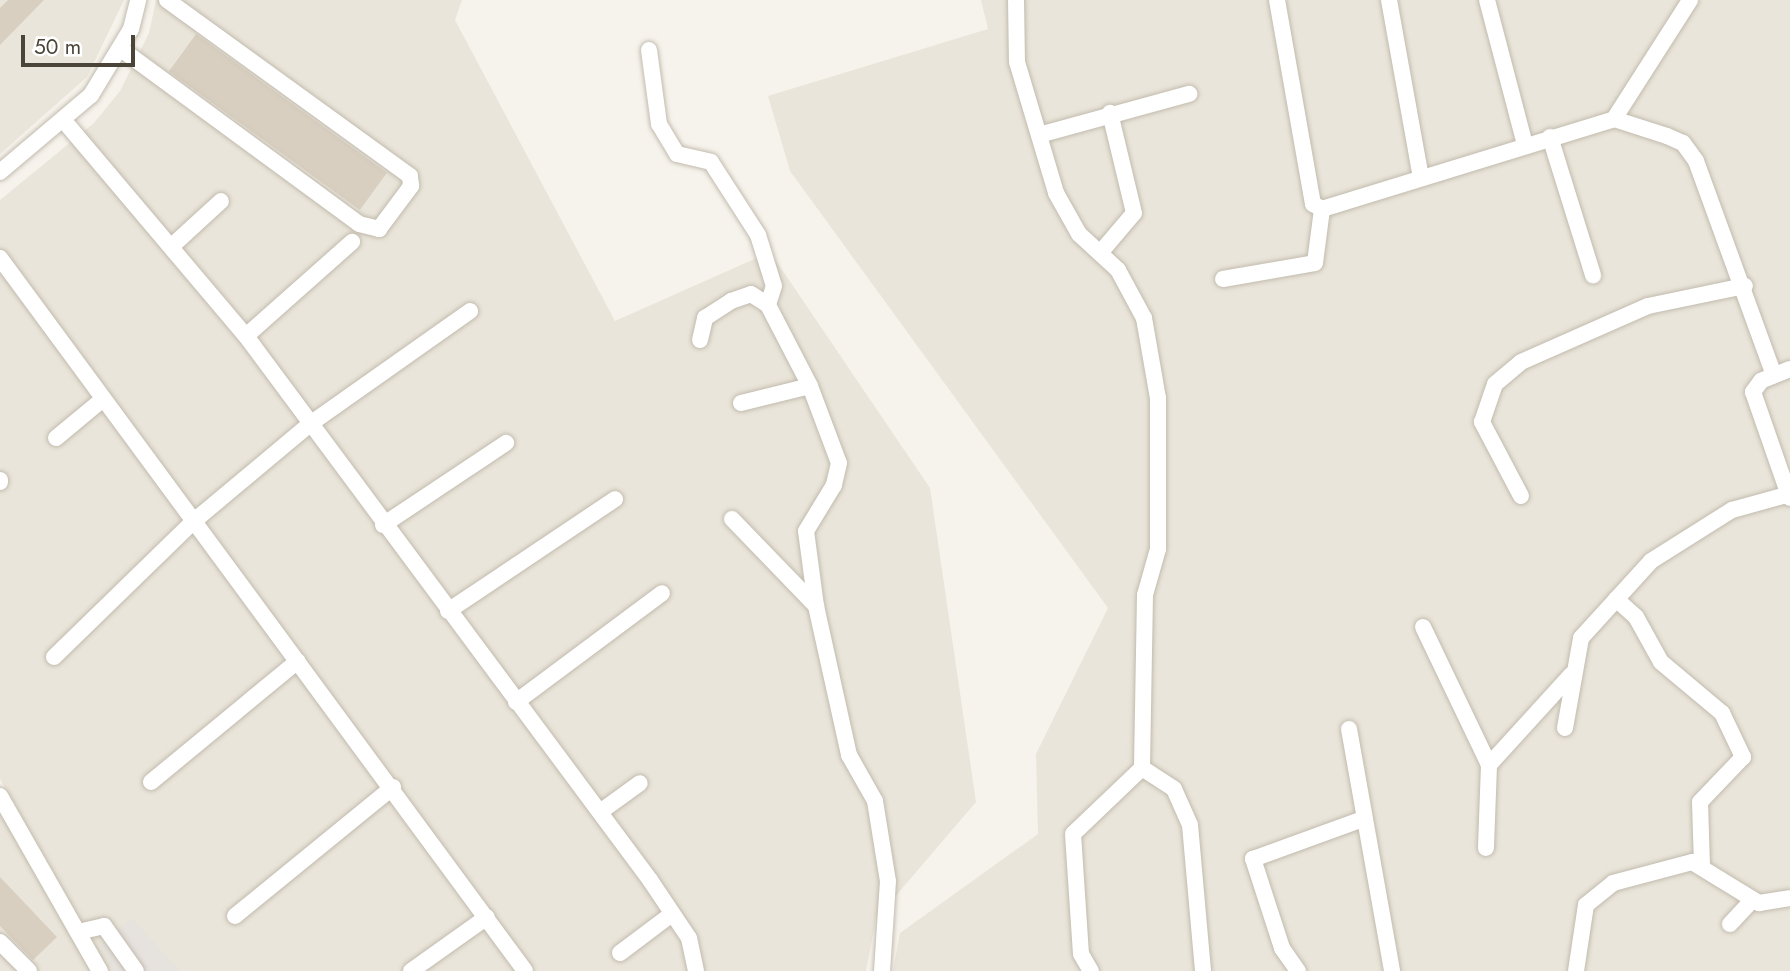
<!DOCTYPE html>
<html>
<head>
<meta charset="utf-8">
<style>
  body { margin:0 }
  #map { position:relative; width:1790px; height:971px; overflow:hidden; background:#f6f3ec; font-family:Jost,sans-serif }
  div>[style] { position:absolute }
  .residential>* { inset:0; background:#eae5da }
  .industrial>* { inset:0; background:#e6e2dd }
  .building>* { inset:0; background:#d8cfc1; transform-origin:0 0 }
  .roads { filter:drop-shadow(0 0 2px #c2bbae) drop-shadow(0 0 2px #c2bbae) }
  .minor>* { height:16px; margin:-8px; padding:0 8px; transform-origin:8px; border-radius:8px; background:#fff }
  span { translate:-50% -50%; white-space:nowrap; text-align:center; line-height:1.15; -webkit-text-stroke:6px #fff; paint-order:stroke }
  .scale { position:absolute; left:21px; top:35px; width:114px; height:32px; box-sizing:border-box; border:4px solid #4b4439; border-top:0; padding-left:9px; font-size:21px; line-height:24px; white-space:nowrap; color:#4b4439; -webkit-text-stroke:5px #fff; paint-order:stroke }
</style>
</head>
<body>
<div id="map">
  <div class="residential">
    <i style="clip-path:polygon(0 0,124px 0,87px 77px,0 154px)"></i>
    <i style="clip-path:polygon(156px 0,462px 0,455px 20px,615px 321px,770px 252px,930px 488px,976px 802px,876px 919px,866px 971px,109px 971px,0 779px,0 200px,94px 123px,120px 91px,149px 33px)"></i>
    <i style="clip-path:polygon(981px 0,1790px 0,1790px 971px,893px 971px,900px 933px,1038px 834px,1036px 754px,1108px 608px,790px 171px,768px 96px,988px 29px)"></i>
    <i style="clip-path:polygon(0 808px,93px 971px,0 971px)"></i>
  </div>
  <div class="industrial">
    <i style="clip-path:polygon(132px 918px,180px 971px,114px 971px,100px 945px)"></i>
  </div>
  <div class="building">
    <i style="clip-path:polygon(8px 0,44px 0,0 45px,0 8px)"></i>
    <i style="left:196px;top:34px;width:236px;height:46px;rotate:36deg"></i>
    <i style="clip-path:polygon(0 877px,57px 937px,33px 960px,0 926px)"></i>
  </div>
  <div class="roads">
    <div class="minor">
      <i style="left:1016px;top:0;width:62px;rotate:89.1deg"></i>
      <i style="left:1017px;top:62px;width:137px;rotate:73.4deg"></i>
      <i style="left:1056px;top:193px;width:47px;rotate:60.7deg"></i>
      <i style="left:1079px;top:234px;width:53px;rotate:42.7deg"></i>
      <i style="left:1118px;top:270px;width:55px;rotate:61.6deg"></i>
      <i style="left:1144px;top:318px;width:81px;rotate:80.1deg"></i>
      <i style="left:1158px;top:398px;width:151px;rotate:90deg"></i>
      <i style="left:1158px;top:549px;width:48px;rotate:105.8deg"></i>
      <i style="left:1145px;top:595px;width:173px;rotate:91deg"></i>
      <i style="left:1142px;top:768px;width:95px;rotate:136.3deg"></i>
      <i style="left:1073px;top:834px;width:120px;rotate:86.2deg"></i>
      <i style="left:1081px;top:954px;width:20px;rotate:60deg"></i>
      <i style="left:1277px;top:0;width:207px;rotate:80deg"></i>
      <i style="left:1313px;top:204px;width:10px;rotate:29deg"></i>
      <i style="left:1322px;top:209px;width:306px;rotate:-17.1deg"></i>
      <i style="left:1614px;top:119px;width:56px;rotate:17.8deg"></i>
      <i style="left:1667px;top:136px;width:17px;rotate:24deg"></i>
      <i style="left:1683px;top:143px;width:22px;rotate:54deg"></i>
      <i style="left:1696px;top:161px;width:228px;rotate:70deg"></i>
      <i style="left:1389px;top:0;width:181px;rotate:79.8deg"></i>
      <i style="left:1487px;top:0;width:150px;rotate:75.3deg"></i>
      <i style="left:121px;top:49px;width:295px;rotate:36.3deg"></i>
      <i style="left:359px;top:224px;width:21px;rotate:14deg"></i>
      <i style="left:379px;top:229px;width:54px;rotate:-53.3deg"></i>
      <i style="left:411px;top:186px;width:10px;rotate:-96deg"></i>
      <i style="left:410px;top:176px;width:300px;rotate:-144.1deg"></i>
      <i style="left:649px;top:50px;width:75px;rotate:82.3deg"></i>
      <i style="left:659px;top:124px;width:35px;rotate:59deg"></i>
      <i style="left:677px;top:154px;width:35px;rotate:13deg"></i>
      <i style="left:711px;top:162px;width:87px;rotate:57.2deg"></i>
      <i style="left:758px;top:235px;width:53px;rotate:72.6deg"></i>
      <i style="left:774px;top:286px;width:20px;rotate:108deg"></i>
      <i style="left:768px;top:305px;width:91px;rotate:62.6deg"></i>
      <i style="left:1614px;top:119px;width:141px;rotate:-57.4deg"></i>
      <i style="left:65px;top:122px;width:280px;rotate:49.8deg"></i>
      <i style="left:246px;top:336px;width:678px;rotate:53.4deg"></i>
      <i style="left:650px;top:880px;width:70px;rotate:56.1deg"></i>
      <i style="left:689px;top:938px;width:34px;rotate:78deg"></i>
      <i style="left:1039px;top:135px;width:156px;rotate:-15.3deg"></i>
      <i style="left:1550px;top:137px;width:145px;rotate:72.7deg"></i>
      <i style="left:0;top:172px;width:119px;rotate:-40.2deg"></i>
      <i style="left:91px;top:95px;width:77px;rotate:-58.8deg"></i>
      <i style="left:131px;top:29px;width:30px;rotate:-76deg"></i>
      <i style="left:173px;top:245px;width:65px;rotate:-42.5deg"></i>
      <i style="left:1100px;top:253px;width:52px;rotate:-49.6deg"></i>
      <i style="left:1134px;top:213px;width:103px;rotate:-103.5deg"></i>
      <i style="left:0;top:258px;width:885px;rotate:53.63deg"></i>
      <i style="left:1223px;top:279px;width:93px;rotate:-9.9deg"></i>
      <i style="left:1315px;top:263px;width:54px;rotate:-82.6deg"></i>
      <i style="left:246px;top:336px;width:142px;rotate:-41.6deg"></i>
      <i style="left:700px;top:340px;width:23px;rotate:-77deg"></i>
      <i style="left:705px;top:318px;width:31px;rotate:-33deg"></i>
      <i style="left:731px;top:301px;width:21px;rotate:-19deg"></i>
      <i style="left:751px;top:294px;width:20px;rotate:33deg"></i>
      <i style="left:1790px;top:369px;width:31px;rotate:158deg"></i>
      <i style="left:1761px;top:381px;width:14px;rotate:126deg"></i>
      <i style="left:1753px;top:392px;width:112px;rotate:70.8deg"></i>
      <i style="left:741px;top:403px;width:71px;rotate:-13.8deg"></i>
      <i style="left:810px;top:386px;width:82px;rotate:69.4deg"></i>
      <i style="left:839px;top:463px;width:23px;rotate:103deg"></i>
      <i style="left:834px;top:485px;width:54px;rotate:121.3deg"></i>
      <i style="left:806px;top:531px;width:76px;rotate:82.4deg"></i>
      <i style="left:816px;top:606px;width:153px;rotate:77.5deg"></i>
      <i style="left:849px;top:755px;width:53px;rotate:60.5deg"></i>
      <i style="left:875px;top:801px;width:81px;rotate:80.8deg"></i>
      <i style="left:888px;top:881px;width:90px;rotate:93.8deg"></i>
      <i style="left:56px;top:438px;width:61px;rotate:-39.7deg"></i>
      <i style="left:0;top:480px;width:2px;rotate:90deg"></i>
      <i style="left:1521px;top:496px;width:84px;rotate:-117.8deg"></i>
      <i style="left:1482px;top:422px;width:40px;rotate:-71.1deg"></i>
      <i style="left:1495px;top:384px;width:34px;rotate:-40deg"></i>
      <i style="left:1521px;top:362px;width:139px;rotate:-23.8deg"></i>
      <i style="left:1648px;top:306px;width:99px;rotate:-11.7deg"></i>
      <i style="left:732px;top:519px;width:121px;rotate:46deg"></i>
      <i style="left:383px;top:525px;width:148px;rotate:-33.7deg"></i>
      <i style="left:1616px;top:599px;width:27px;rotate:42deg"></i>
      <i style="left:1636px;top:617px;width:51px;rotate:60.9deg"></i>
      <i style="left:1661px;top:662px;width:80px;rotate:39.9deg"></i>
      <i style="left:1722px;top:713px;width:49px;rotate:64.5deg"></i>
      <i style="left:1743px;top:757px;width:62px;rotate:133.7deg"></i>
      <i style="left:1700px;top:802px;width:64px;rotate:88.2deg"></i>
      <i style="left:448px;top:611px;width:201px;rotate:-33.8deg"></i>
      <i style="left:1423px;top:627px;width:153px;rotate:64.4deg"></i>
      <i style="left:1489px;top:765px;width:83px;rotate:92.1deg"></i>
      <i style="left:54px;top:657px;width:195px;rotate:-44.2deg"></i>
      <i style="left:194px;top:521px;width:151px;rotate:-39.9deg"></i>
      <i style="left:310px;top:424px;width:196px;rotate:-35.2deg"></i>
      <i style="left:516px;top:702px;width:182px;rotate:-36.7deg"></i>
      <i style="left:1565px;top:728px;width:91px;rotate:-79.9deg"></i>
      <i style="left:1581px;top:638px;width:104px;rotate:-47.7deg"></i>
      <i style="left:1651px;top:561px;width:96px;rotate:-32.2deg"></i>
      <i style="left:1732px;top:510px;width:60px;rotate:-15.4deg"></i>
      <i style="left:1349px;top:729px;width:246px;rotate:79.9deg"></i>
      <i style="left:1489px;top:765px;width:122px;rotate:-47.7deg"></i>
      <i style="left:1142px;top:768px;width:38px;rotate:33deg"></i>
      <i style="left:1174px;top:789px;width:39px;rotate:66deg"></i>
      <i style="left:1190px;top:825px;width:147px;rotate:84.9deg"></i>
      <i style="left:151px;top:782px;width:190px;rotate:-39.5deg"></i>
      <i style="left:0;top:796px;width:202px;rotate:60.3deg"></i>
      <i style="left:600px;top:812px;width:49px;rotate:-35.9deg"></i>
      <i style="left:235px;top:916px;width:204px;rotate:-39.2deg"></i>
      <i style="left:1730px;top:924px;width:33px;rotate:-47deg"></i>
      <i style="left:78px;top:932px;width:27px;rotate:-13deg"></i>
      <i style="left:104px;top:926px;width:55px;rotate:54.6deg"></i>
      <i style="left:0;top:942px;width:41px;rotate:45deg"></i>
      <i style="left:620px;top:953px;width:65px;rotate:-36.9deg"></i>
      <i style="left:411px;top:971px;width:93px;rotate:-35.4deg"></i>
      <i style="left:1298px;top:971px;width:28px;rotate:-125deg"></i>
      <i style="left:1282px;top:948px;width:94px;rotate:-108deg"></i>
      <i style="left:1253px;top:859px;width:117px;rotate:-20deg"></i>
      <i style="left:1576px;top:971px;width:67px;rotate:-81.4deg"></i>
      <i style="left:1586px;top:905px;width:35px;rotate:-39deg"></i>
      <i style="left:1613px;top:883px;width:82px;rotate:-14.9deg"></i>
      <i style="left:1692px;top:862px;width:79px;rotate:31.5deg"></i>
      <i style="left:1759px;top:903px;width:31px;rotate:-9deg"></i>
    </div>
  </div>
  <div class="scale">50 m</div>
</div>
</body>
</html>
